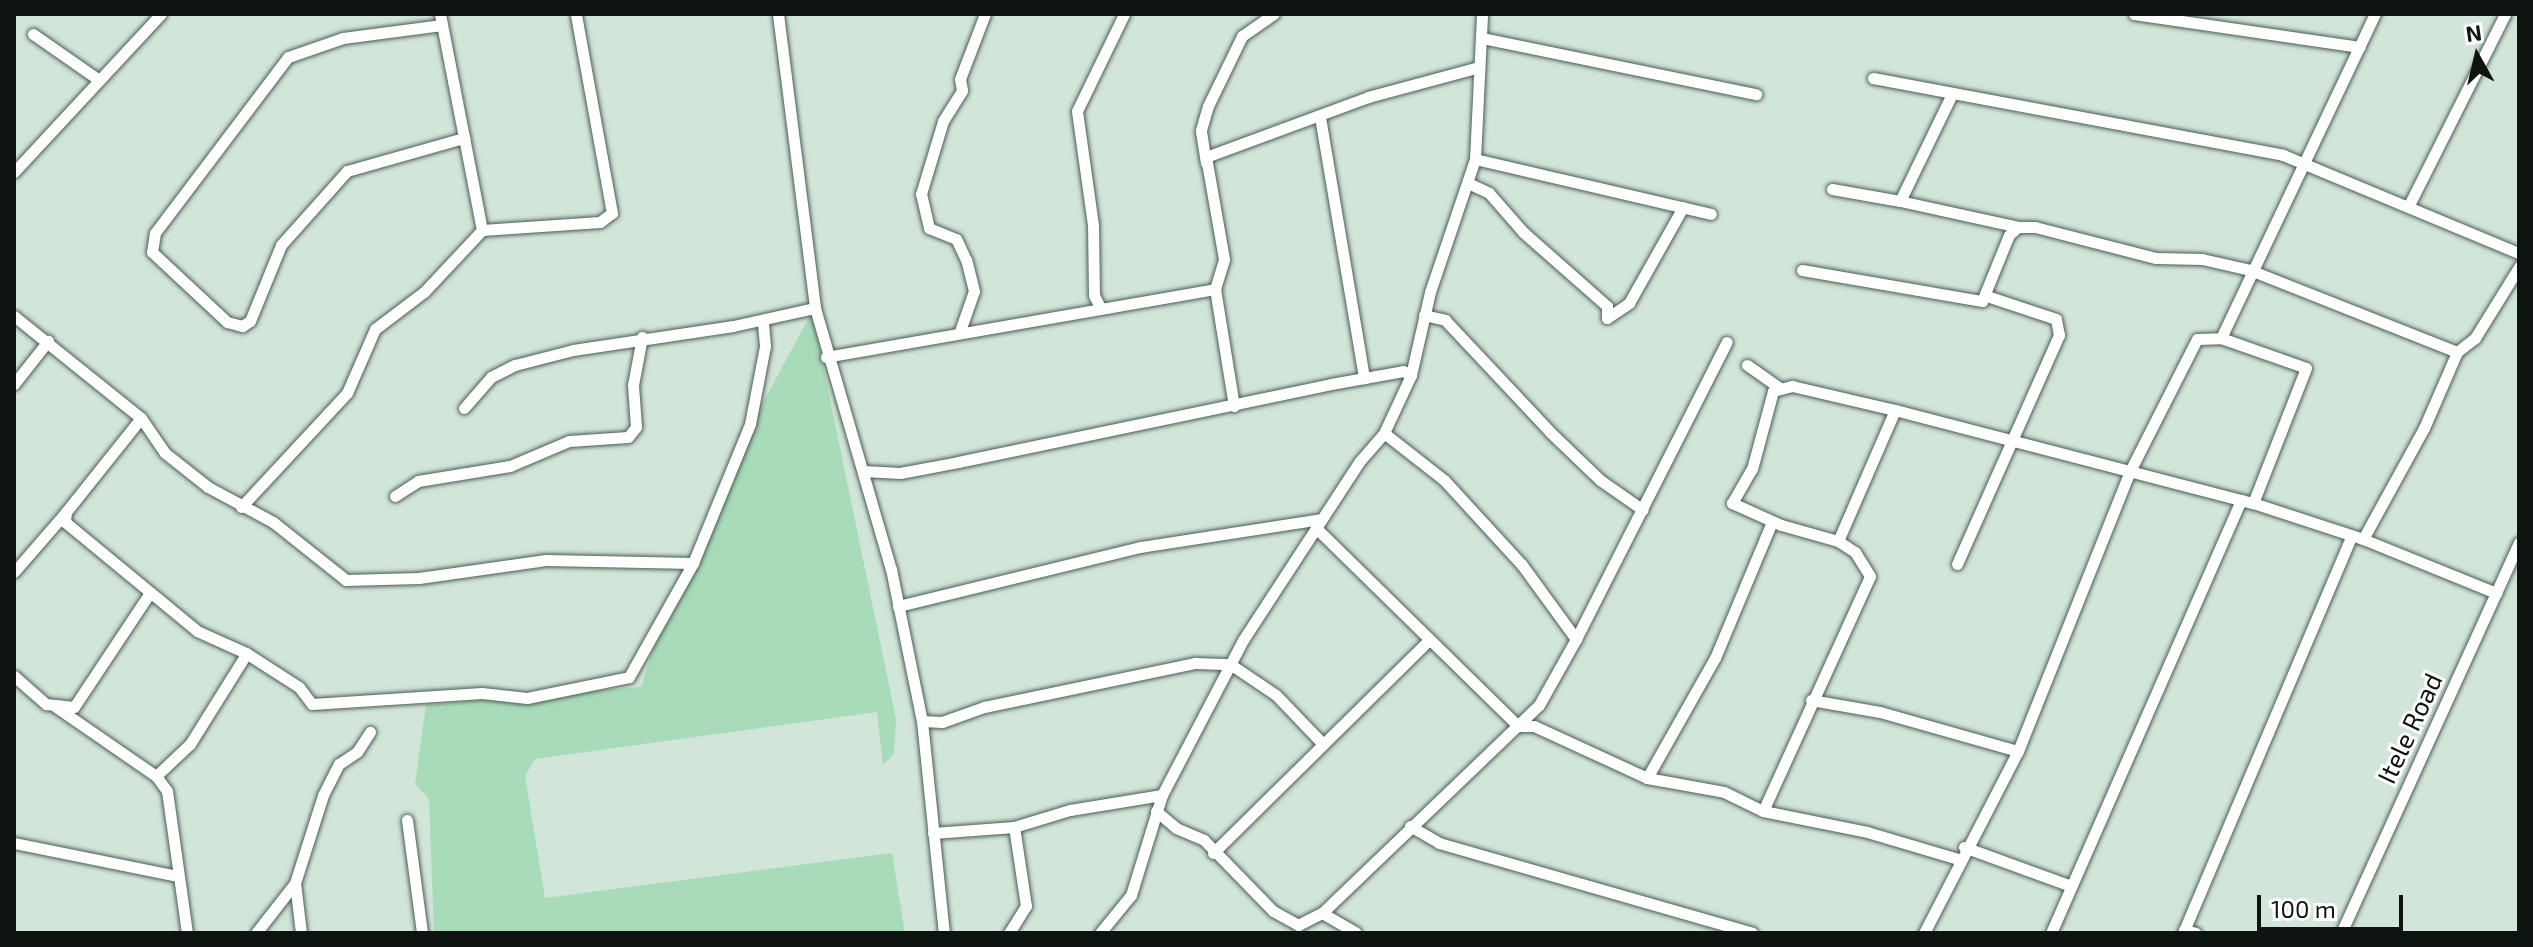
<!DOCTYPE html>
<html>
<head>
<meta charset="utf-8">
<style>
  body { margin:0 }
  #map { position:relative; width:2533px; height:947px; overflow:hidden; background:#d1e6d8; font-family:"Exo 2",sans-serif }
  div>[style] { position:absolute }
  .green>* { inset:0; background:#a8dbba }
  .roads { filter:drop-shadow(0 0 2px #4b5d51) drop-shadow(0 0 2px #4b5d51) }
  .street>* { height:11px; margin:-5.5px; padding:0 5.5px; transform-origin:5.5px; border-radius:5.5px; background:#fff }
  span { translate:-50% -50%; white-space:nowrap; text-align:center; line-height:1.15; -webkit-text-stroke:6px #fff; paint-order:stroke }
  .street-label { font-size:26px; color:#0d1410 }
  .frame { position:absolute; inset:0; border:16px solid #0d1410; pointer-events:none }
  .north { position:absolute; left:2437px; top:16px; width:80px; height:80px; -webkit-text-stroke:6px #fff; paint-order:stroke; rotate:352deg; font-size:22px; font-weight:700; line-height:32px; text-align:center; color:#0d1410 }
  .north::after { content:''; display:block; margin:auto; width:28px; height:36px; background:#0d1410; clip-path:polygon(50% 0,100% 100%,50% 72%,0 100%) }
  .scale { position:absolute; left:2257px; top:895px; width:146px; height:36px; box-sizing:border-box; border:4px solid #0d1410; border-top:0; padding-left:10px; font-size:24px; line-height:28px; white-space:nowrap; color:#0d1410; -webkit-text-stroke:6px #fff; paint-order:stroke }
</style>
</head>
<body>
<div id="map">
  <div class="green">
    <i style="clip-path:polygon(812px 312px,896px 719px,894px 754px,883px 765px,877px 712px,535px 759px,525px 776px,545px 898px,892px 853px,905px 933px,434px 933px,429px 799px,415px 784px,426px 705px,641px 687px,658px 634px,721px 513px,742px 441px)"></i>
  </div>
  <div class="roads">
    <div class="street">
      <i style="left:440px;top:14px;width:220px;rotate:79deg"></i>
      <i style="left:778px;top:14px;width:296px;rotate:82.8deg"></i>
      <i style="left:815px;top:308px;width:272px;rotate:73.8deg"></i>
      <i style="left:891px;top:569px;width:155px;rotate:78.5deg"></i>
      <i style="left:922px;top:721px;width:213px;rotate:84.1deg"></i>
      <i style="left:2134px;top:14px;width:228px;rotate:8.3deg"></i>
      <i style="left:442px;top:25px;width:100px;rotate:172.5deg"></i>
      <i style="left:343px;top:38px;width:58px;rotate:160.9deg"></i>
      <i style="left:288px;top:57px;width:221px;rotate:127.1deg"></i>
      <i style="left:155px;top:233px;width:19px;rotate:99deg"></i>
      <i style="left:152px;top:252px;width:103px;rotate:43deg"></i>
      <i style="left:227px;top:322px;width:16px;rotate:15deg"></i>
      <i style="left:242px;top:326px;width:9px;rotate:-32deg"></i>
      <i style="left:250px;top:321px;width:82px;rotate:-67.8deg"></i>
      <i style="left:281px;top:245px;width:99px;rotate:-48.3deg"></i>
      <i style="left:347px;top:171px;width:122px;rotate:-15.8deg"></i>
      <i style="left:33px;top:34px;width:80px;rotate:34.9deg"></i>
      <i style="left:1482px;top:38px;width:280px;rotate:11.6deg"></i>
      <i style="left:1873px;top:78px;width:417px;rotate:10.6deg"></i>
      <i style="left:2283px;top:155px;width:256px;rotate:22.6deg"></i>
      <i style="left:1320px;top:117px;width:265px;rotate:80.4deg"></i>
      <i style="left:1475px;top:159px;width:242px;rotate:13.1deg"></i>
      <i style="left:1206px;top:163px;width:33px;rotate:-99deg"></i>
      <i style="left:1201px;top:130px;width:25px;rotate:-74deg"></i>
      <i style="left:1208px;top:106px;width:78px;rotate:-64.1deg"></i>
      <i style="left:1242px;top:36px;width:39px;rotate:-35deg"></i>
      <i style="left:14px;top:172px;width:216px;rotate:-47.1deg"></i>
      <i style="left:1468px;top:183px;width:23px;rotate:25deg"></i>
      <i style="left:1489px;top:193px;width:52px;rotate:48.9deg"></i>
      <i style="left:1523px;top:232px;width:112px;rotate:41.4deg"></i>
      <i style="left:1607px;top:306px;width:12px;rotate:90deg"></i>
      <i style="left:1607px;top:318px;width:27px;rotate:-34deg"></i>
      <i style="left:1629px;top:303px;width:110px;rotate:-60.6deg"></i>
      <i style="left:1832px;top:189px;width:69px;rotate:10deg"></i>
      <i style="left:1900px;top:201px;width:117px;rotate:-64.1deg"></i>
      <i style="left:1900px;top:201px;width:121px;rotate:12.4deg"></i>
      <i style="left:2409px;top:205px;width:214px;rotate:-63.3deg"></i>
      <i style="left:1802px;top:270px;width:183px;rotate:9.8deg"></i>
      <i style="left:1982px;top:301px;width:71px;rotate:-67.8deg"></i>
      <i style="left:2009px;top:235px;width:12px;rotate:-42deg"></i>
      <i style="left:2018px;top:227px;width:17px"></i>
      <i style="left:2035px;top:227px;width:125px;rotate:14.4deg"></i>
      <i style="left:2156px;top:258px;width:46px;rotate:1.2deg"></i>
      <i style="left:2202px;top:259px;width:49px;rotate:12.9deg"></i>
      <i style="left:2250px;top:270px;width:223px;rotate:21.6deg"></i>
      <i style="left:1100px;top:307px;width:13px;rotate:-117deg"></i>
      <i style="left:1094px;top:295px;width:70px;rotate:-90.8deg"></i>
      <i style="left:1093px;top:225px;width:115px;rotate:-98deg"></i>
      <i style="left:1077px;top:111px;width:108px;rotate:-64.1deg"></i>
      <i style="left:1424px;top:315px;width:22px;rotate:13deg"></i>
      <i style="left:1445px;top:320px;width:154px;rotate:46.8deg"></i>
      <i style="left:1550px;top:432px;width:69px;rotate:43.8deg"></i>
      <i style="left:1600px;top:480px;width:52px;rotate:34.9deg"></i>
      <i style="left:14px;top:316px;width:163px;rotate:38.8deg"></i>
      <i style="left:141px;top:418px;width:42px;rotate:55.6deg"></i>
      <i style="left:165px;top:453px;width:55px;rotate:38.3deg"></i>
      <i style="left:208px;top:487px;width:74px;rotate:28.3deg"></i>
      <i style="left:273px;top:522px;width:93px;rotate:38.5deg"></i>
      <i style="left:346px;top:580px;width:73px;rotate:-1.6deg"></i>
      <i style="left:419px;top:578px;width:128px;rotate:-8.1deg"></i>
      <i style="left:546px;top:560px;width:147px;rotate:1.2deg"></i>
      <i style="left:960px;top:331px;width:42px;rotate:-70.7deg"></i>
      <i style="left:974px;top:291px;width:32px;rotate:-104deg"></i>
      <i style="left:966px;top:260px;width:23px;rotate:-115deg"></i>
      <i style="left:956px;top:239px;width:29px;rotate:-158deg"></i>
      <i style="left:929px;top:228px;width:35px;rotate:-103deg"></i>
      <i style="left:921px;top:194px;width:76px;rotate:-73.2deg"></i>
      <i style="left:943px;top:121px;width:36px;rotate:-58deg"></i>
      <i style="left:962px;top:90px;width:11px;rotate:-100deg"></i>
      <i style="left:960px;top:79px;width:70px;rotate:-69deg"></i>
      <i style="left:2221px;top:338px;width:359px;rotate:-64.6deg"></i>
      <i style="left:826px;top:357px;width:395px;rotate:-9.9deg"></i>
      <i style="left:1747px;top:365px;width:38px;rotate:35deg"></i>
      <i style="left:14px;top:384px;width:55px;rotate:-51.7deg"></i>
      <i style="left:1234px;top:406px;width:119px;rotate:-99.2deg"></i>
      <i style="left:1215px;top:289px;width:31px;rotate:-73deg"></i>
      <i style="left:1224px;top:259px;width:104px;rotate:-100deg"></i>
      <i style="left:1206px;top:157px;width:173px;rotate:-20.3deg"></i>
      <i style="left:1368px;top:97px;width:115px;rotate:-15.1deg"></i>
      <i style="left:464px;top:408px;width:41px;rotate:-48.9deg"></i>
      <i style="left:491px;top:377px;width:27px;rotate:-27deg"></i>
      <i style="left:515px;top:365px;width:60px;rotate:-14.5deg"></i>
      <i style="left:573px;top:350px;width:162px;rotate:-8.5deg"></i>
      <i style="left:733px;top:326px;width:84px;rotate:-12.4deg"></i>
      <i style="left:1895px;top:410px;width:143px;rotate:113.5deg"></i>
      <i style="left:1838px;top:541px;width:59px;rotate:-164.3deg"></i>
      <i style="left:1781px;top:525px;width:54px;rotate:-155.8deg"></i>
      <i style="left:1732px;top:503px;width:39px;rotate:-60deg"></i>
      <i style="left:1752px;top:469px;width:81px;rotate:-74.9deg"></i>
      <i style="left:1773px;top:391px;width:20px;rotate:-15deg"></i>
      <i style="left:1792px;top:386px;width:106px;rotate:13.1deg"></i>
      <i style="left:1895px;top:410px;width:370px;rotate:14.6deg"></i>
      <i style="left:2253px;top:503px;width:116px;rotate:18.1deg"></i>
      <i style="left:2363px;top:539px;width:144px;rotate:22.1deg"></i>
      <i style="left:141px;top:418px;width:120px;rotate:128.6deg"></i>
      <i style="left:66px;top:512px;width:10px;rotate:96deg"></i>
      <i style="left:65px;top:522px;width:171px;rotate:39.5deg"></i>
      <i style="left:197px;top:631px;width:54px;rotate:24.2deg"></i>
      <i style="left:246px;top:653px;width:63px;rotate:32.7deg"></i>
      <i style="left:299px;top:687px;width:21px;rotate:53deg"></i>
      <i style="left:312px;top:704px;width:170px;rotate:-3.7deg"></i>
      <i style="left:482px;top:693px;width:45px;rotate:6.3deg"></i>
      <i style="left:527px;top:698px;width:104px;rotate:-11.6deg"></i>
      <i style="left:629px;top:677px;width:131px;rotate:-60.7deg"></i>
      <i style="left:693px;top:563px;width:150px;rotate:-67.7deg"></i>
      <i style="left:750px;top:424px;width:79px;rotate:-79.1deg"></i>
      <i style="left:765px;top:346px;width:25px;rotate:-95deg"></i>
      <i style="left:863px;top:471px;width:37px;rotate:3deg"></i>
      <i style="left:900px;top:473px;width:59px;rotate:-10.7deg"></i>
      <i style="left:958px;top:462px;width:381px;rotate:-11.8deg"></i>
      <i style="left:1331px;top:384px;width:73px;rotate:-10.2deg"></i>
      <i style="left:1403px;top:371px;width:9px;rotate:27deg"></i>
      <i style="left:395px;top:496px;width:27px;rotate:-33deg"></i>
      <i style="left:418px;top:481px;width:93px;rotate:-9.3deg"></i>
      <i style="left:510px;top:466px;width:64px;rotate:-23deg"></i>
      <i style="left:569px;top:441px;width:59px;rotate:-3.9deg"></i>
      <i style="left:628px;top:437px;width:13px;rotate:-51deg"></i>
      <i style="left:636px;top:427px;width:42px;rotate:-94.1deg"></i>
      <i style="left:633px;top:385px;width:49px;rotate:-79.4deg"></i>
      <i style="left:241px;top:507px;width:156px;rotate:-47.1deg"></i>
      <i style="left:347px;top:393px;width:70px;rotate:-66.4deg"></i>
      <i style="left:375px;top:329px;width:61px;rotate:-37.1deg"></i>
      <i style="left:424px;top:292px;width:85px;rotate:-46.9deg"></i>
      <i style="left:482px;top:230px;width:118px;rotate:-3.9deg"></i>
      <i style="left:600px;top:222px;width:15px;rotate:-37deg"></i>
      <i style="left:612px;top:213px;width:202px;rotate:-100.3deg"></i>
      <i style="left:1317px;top:529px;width:281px;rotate:44.4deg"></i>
      <i style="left:1518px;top:726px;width:16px"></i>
      <i style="left:1534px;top:726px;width:124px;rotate:24.7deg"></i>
      <i style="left:1647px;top:778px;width:78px;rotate:10.3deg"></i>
      <i style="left:1724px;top:792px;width:43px;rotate:26deg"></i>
      <i style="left:1763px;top:811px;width:106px;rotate:11.4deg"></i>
      <i style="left:1867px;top:832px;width:95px;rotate:16.5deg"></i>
      <i style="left:2363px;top:539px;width:127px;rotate:-61.2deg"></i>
      <i style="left:2424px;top:428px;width:83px;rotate:-66.5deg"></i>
      <i style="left:2457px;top:352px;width:23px;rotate:-38deg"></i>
      <i style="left:2475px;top:338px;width:84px;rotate:-58.2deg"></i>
      <i style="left:1957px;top:564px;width:251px;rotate:-66deg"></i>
      <i style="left:2059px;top:335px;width:16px;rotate:-101deg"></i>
      <i style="left:2056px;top:319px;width:73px;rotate:-161.6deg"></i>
      <i style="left:14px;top:572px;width:79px;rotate:-49.1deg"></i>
      <i style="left:898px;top:606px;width:249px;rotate:-13.7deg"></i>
      <i style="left:1140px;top:547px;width:182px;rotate:-8.8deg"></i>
      <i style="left:1576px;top:639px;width:333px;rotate:-63.1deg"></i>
      <i style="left:14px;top:676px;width:43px;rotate:41.2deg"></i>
      <i style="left:46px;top:704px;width:28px;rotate:6deg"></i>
      <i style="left:74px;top:707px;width:136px;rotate:-56.4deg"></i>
      <i style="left:1811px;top:700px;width:70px;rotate:9.9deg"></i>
      <i style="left:1880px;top:712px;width:143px;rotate:15.8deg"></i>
      <i style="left:56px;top:707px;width:121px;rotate:34.6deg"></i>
      <i style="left:922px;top:721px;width:20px;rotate:3deg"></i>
      <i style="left:942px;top:722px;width:45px;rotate:-19.7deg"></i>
      <i style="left:984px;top:707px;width:216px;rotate:-11.8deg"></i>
      <i style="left:1195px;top:663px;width:35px;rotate:2deg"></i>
      <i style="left:1230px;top:664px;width:55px;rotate:34deg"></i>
      <i style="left:1276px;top:695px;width:68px;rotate:46.2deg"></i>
      <i style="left:1647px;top:778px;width:138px;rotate:-60.5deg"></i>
      <i style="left:1715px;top:658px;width:147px;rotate:-67.3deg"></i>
      <i style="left:1156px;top:811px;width:26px;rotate:40deg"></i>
      <i style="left:1176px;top:828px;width:30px;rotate:23deg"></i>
      <i style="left:1204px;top:840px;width:99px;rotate:45.8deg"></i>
      <i style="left:1273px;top:911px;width:29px;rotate:29deg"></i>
      <i style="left:1298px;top:925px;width:27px;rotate:-27deg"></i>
      <i style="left:1322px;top:913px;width:39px;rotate:30deg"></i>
      <i style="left:1763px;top:811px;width:258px;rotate:-65.5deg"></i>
      <i style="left:1870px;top:576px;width:28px;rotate:-122deg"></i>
      <i style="left:1855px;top:552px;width:20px;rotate:-147deg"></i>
      <i style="left:407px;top:820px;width:114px;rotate:82.4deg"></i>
      <i style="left:1410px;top:826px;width:34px;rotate:30deg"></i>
      <i style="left:1439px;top:843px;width:326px;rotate:16deg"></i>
      <i style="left:933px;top:833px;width:81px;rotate:-4.2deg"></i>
      <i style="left:1014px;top:827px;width:59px;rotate:-16.9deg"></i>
      <i style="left:1070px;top:810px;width:93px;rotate:-9.3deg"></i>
      <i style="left:14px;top:843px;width:167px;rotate:11.4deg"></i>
      <i style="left:1964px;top:847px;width:114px;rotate:20deg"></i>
      <i style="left:1213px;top:853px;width:301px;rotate:-44.6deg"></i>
      <i style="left:1322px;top:913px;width:301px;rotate:-43.8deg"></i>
      <i style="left:1539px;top:705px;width:76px;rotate:-60.7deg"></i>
      <i style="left:1576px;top:639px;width:92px;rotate:-126.1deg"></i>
      <i style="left:1522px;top:565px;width:115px;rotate:-132.5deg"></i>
      <i style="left:1444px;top:480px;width:76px;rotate:-141.9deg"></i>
      <i style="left:2184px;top:930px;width:12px;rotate:14deg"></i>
      <i style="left:187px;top:933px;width:143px;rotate:-98deg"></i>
      <i style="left:167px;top:791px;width:19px;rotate:-126deg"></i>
      <i style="left:156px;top:776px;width:47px;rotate:-43.3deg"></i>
      <i style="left:190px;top:744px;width:104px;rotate:-58deg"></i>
      <i style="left:256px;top:933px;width:63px;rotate:-52deg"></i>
      <i style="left:301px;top:933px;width:50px;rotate:-96.8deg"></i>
      <i style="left:295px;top:883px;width:92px;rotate:-72.3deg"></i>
      <i style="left:323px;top:795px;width:35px;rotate:-63deg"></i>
      <i style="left:339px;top:764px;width:22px;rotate:-34deg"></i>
      <i style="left:357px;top:752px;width:24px;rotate:-57deg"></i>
      <i style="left:1009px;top:933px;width:32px;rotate:-58deg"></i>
      <i style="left:1026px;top:906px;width:80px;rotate:-98.6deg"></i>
      <i style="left:1100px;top:933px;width:49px;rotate:-50.8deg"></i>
      <i style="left:1131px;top:895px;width:105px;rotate:-72.8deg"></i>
      <i style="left:1162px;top:795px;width:175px;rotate:-62.4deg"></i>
      <i style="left:1243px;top:640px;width:212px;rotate:-56.9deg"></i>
      <i style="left:1359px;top:462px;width:38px;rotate:-49deg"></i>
      <i style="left:1384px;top:433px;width:64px;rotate:-65deg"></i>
      <i style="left:1411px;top:375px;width:85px;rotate:-77.1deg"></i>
      <i style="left:1430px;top:292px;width:140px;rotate:-71.3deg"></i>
      <i style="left:1475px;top:159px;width:145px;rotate:-87.2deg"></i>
      <i style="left:1924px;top:933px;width:205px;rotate:-62.7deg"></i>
      <i style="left:2018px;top:751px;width:302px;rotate:-68.2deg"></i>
      <i style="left:2130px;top:471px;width:148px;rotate:-63.1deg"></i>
      <i style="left:2197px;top:339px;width:24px;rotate:-2deg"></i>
      <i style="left:2221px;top:338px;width:90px;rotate:19.4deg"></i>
      <i style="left:2306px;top:368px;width:145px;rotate:111.4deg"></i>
      <i style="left:2051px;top:933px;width:473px;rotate:-66.3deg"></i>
      <i style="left:2183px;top:933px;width:430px;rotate:-67deg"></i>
      <i style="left:2341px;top:933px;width:429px;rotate:-65.5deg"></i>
    </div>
  </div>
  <div class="street-label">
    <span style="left:2409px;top:728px;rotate:-65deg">Itele Road</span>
  </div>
  <div class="frame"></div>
  <div class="north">N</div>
  <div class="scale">100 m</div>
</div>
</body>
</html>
